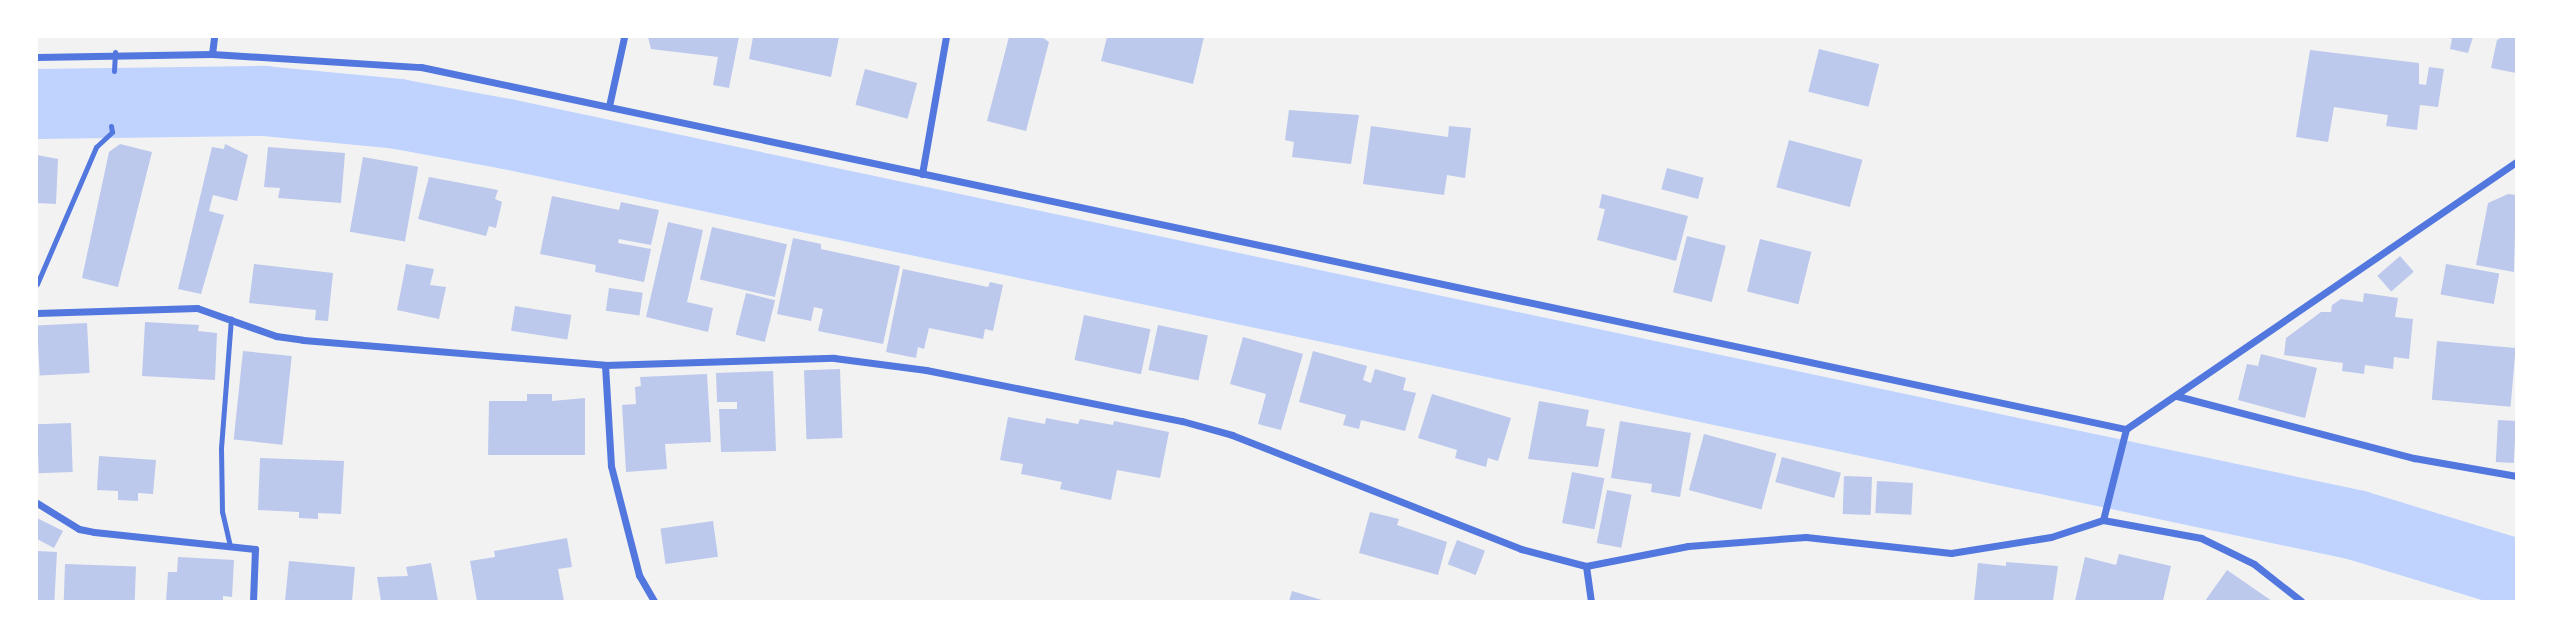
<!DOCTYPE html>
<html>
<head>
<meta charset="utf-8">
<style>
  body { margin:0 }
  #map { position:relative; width:2553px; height:638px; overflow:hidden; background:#f2f2f2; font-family:"DM Sans",sans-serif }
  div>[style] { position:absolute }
  .river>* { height:70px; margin:-35px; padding:0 35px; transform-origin:35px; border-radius:35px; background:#bfd3fe }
  .building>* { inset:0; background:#bdc9ec; transform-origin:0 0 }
  .service>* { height:5px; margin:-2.5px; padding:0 2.5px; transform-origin:2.5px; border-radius:2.5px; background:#5277de }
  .minor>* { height:7px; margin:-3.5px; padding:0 3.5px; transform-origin:3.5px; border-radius:3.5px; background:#5277de }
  span { translate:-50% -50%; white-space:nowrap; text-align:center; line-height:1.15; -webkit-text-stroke:7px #fff; paint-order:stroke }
  .frame { position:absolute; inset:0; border:38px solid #fff; pointer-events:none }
</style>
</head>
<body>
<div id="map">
  <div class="river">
    <i style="left:37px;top:104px;width:227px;rotate:-0.8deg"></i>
    <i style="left:264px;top:101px;width:135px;rotate:5.5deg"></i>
    <i style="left:398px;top:114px;width:111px;rotate:10.4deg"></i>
    <i style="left:507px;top:134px;width:1890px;rotate:11.94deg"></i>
    <i style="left:2356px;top:525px;width:167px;rotate:17deg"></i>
  </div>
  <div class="building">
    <i style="clip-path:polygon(648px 37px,739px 37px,729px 88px,713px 85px,718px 57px,651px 49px)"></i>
    <i style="clip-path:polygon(753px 37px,839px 37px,831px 77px,749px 59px)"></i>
    <i style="clip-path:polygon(1009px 37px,1042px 37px,1049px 42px,1026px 131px,987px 121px)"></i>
    <i style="clip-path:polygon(1107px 37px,1204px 37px,1193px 84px,1101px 61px)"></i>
    <i style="clip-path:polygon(2473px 37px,2468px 53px,2450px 49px,2452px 39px,2447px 37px)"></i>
    <i style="clip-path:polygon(2503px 37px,2516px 37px,2516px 73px,2491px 68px,2497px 40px)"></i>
    <i style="left:1819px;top:49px;width:62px;height:44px;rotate:14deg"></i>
    <i style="clip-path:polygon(2310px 50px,2419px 63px,2419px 84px,2426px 85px,2429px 67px,2444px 69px,2438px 107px,2420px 105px,2417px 130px,2386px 126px,2388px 115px,2334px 107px,2328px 142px,2296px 137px)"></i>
    <i style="left:865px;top:69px;width:54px;height:37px;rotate:15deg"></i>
    <i style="clip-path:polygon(1289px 110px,1359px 115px,1351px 164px,1292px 157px,1294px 142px,1285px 140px)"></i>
    <i style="clip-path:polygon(1371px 126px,1448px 137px,1449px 126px,1471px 128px,1465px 178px,1447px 175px,1444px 195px,1363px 184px)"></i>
    <i style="left:1789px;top:140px;width:76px;height:49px;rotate:15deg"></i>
    <i style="clip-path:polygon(120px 144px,152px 152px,118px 287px,82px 278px,109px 152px)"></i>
    <i style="clip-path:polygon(225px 144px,248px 155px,237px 201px,213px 195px,209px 211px,224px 215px,201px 294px,178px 289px,212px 147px,224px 149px)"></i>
    <i style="clip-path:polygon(268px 147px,345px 153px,341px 203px,278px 198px,280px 188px,264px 187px)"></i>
    <i style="clip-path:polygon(37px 155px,58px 159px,56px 204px,37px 203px)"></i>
    <i style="left:363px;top:157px;width:56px;height:76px;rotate:10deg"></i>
    <i style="left:1667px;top:168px;width:38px;height:22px;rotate:15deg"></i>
    <i style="clip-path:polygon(429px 177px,498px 190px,495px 199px,502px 202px,496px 228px,489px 226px,486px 236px,418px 219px)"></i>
    <i style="clip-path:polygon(1602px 194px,1688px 216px,1676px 261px,1597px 240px,1605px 209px,1599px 208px)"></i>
    <i style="clip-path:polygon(2508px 194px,2516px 195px,2514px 272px,2476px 265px,2488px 203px)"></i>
    <i style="clip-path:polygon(552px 196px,619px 210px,621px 202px,659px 210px,651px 245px,619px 239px,618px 243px,651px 249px,644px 282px,595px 272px,596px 265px,540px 254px)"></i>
    <i style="clip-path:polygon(668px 222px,703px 230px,687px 302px,713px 308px,708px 332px,646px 317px)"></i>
    <i style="left:712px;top:227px;width:77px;height:54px;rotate:13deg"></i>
    <i style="left:1687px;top:236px;width:40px;height:58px;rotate:14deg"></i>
    <i style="clip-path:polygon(793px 238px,821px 244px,821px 249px,900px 266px,883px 344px,818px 331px,823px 309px,814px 307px,811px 321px,777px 314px)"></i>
    <i style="left:1760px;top:239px;width:53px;height:54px;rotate:14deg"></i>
    <i style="left:2400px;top:256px;width:21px;height:30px;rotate:49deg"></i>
    <i style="clip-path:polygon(254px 264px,333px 273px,328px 321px,315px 320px,316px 310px,249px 303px)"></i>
    <i style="clip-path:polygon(406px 264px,434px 269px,430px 285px,446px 287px,439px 319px,397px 310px)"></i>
    <i style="left:2446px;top:264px;width:54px;height:31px;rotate:10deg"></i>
    <i style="clip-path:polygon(903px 269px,988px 287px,990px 282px,1003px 285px,993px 331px,985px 329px,983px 339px,929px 328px,924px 349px,918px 347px,916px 358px,886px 352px)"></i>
    <i style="left:609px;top:288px;width:34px;height:23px;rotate:8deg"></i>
    <i style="left:746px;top:293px;width:30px;height:43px;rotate:14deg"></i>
    <i style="clip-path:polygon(2364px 293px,2398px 298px,2395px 317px,2413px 319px,2409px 359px,2394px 357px,2393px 369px,2365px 365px,2364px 374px,2342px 371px,2343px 363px,2284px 355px,2286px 338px,2321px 312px,2331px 312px,2332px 305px,2341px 299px,2363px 302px)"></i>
    <i style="left:515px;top:306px;width:57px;height:25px;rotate:9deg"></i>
    <i style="left:1084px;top:315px;width:68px;height:46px;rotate:12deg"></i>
    <i style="clip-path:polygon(145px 322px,199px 325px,198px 331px,217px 333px,215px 380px,142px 376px)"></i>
    <i style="left:87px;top:323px;width:50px;height:50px;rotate:87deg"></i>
    <i style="left:1158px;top:325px;width:51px;height:46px;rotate:12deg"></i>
    <i style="clip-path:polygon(1243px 337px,1303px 354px,1281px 430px,1258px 424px,1266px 394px,1230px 384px)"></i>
    <i style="left:2437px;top:341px;width:79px;height:59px;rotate:5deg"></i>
    <i style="left:243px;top:351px;width:49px;height:89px;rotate:6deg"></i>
    <i style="clip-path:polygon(1313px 351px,1367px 366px,1363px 380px,1371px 383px,1375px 369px,1406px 378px,1403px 390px,1416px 393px,1405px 431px,1361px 420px,1359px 429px,1343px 425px,1346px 415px,1299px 402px)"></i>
    <i style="clip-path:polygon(2261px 354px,2317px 368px,2305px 418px,2238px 400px,2247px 364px,2258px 366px)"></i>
    <i style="left:840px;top:369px;width:69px;height:36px;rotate:88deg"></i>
    <i style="clip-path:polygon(773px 371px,776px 451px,721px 452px,719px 409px,737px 409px,737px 402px,717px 402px,716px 373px)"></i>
    <i style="clip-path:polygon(707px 374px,711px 442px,665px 444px,667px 469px,626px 472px,622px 405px,636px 404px,635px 387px,641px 386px,640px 377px)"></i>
    <i style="clip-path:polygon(527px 394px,552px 394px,552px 401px,585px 398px,585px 455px,488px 455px,489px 401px,527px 401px)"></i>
    <i style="clip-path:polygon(1432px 394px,1511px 418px,1498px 461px,1488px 458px,1486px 467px,1455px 458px,1457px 450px,1418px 438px)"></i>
    <i style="clip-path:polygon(1539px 401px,1589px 410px,1586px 426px,1605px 429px,1598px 467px,1528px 459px)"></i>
    <i style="clip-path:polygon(1008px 417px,1045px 424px,1046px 418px,1078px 424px,1080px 419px,1113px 425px,1114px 421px,1169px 432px,1160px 478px,1117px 470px,1111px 500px,1060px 489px,1062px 482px,1021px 474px,1023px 464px,1000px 460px)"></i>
    <i style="left:2498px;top:420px;width:18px;height:42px;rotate:3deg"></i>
    <i style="clip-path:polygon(1620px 421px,1691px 433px,1680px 497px,1651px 492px,1652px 484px,1611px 478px)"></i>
    <i style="left:71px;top:423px;width:49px;height:34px;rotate:88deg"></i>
    <i style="left:1704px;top:434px;width:75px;height:58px;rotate:15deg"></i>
    <i style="clip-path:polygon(99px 456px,156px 460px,153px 494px,138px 493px,138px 501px,118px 500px,118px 491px,97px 490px)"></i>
    <i style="left:1782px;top:457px;width:61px;height:26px;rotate:15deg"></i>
    <i style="clip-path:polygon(260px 458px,344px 461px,341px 514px,318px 513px,318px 519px,299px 518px,299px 512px,258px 510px)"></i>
    <i style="left:1572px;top:472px;width:33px;height:52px;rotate:11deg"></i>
    <i style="left:1844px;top:476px;width:28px;height:38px;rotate:2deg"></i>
    <i style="left:1877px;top:481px;width:36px;height:32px;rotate:3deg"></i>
    <i style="left:1607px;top:490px;width:25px;height:54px;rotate:11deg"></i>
    <i style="clip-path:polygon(1370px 512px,1399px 519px,1397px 525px,1447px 542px,1438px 575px,1359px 553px)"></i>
    <i style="clip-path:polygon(37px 518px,63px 531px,54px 548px,37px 539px)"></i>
    <i style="left:713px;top:521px;width:36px;height:53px;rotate:82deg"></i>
    <i style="clip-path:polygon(567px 538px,572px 567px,558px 569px,564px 601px,477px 601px,470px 561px,495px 557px,494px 551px)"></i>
    <i style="left:1457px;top:540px;width:30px;height:26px;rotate:21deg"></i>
    <i style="left:37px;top:551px;width:20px;height:50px;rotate:3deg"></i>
    <i style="clip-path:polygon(2119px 554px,2171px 566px,2163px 601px,2075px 601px,2085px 557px,2116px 565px)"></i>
    <i style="clip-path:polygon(178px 557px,234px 560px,232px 597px,223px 596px,223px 601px,166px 601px,168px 572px,177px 572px)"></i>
    <i style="clip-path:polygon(289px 561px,355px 567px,352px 601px,285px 601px)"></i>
    <i style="clip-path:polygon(2006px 562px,2058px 566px,2053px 601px,1974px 601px,1978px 563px,2006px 566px)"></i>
    <i style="clip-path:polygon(431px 563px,438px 601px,381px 601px,377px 577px,408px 576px,406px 567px)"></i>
    <i style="left:65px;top:564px;width:71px;height:37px;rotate:2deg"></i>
    <i style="clip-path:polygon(2227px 570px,2272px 601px,2205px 601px)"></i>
    <i style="clip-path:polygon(1292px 591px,1325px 601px,1289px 601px)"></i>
  </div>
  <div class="service">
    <i style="left:114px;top:71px;width:19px;rotate:-87deg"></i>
    <i style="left:37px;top:284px;width:149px;rotate:-66.7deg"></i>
    <i style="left:96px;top:147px;width:22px;rotate:-43deg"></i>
    <i style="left:112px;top:132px;width:6px;rotate:-99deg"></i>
    <i style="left:230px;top:546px;width:35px;rotate:-103deg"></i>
    <i style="left:222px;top:512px;width:64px;rotate:-90.9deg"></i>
    <i style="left:221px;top:448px;width:130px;rotate:-85.6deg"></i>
  </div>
  <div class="minor">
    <i style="left:212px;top:54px;width:17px;rotate:-83deg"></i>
    <i style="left:37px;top:57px;width:175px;rotate:-1deg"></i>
    <i style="left:212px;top:54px;width:209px;rotate:3.6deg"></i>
    <i style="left:421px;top:67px;width:1743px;rotate:11.99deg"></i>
    <i style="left:2126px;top:429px;width:473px;rotate:-34.4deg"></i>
    <i style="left:609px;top:106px;width:71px;rotate:-77.7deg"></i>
    <i style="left:922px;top:174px;width:139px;rotate:-80.1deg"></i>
    <i style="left:37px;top:313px;width:160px;rotate:-1.8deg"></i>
    <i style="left:197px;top:308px;width:84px;rotate:19.5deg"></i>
    <i style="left:276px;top:336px;width:27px;rotate:8deg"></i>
    <i style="left:303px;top:340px;width:303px;rotate:4.7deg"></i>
    <i style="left:605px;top:365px;width:229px;rotate:-1.8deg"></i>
    <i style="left:834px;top:358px;width:93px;rotate:7.4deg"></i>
    <i style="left:926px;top:370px;width:261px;rotate:11.3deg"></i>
    <i style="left:1182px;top:421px;width:52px;rotate:15.6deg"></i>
    <i style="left:1232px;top:435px;width:311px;rotate:21.5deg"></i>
    <i style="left:1521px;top:549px;width:67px;rotate:14.7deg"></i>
    <i style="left:1586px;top:566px;width:104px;rotate:-11.1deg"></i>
    <i style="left:1688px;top:546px;width:118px;rotate:-4.4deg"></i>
    <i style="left:1806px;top:537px;width:146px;rotate:6.3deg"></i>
    <i style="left:1951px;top:553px;width:101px;rotate:-9.1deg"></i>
    <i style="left:2051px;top:537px;width:55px;rotate:-18.1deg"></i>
    <i style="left:2103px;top:520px;width:100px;rotate:10.4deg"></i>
    <i style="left:2201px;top:538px;width:59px;rotate:26.1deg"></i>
    <i style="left:2254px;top:564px;width:60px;rotate:38.2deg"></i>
    <i style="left:605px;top:365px;width:101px;rotate:86.6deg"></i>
    <i style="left:611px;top:466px;width:113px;rotate:75.6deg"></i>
    <i style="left:639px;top:575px;width:30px;rotate:60deg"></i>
    <i style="left:2177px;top:396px;width:245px;rotate:14.7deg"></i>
    <i style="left:2414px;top:458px;width:104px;rotate:10deg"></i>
    <i style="left:37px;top:503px;width:49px;rotate:31.8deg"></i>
    <i style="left:79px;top:529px;width:15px;rotate:11deg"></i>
    <i style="left:94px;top:532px;width:162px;rotate:6deg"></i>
    <i style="left:255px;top:549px;width:52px;rotate:92.2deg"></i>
    <i style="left:2103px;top:520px;width:94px;rotate:-75.8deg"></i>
    <i style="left:1586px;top:566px;width:35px;rotate:82deg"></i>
  </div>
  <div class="frame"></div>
</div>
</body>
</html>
